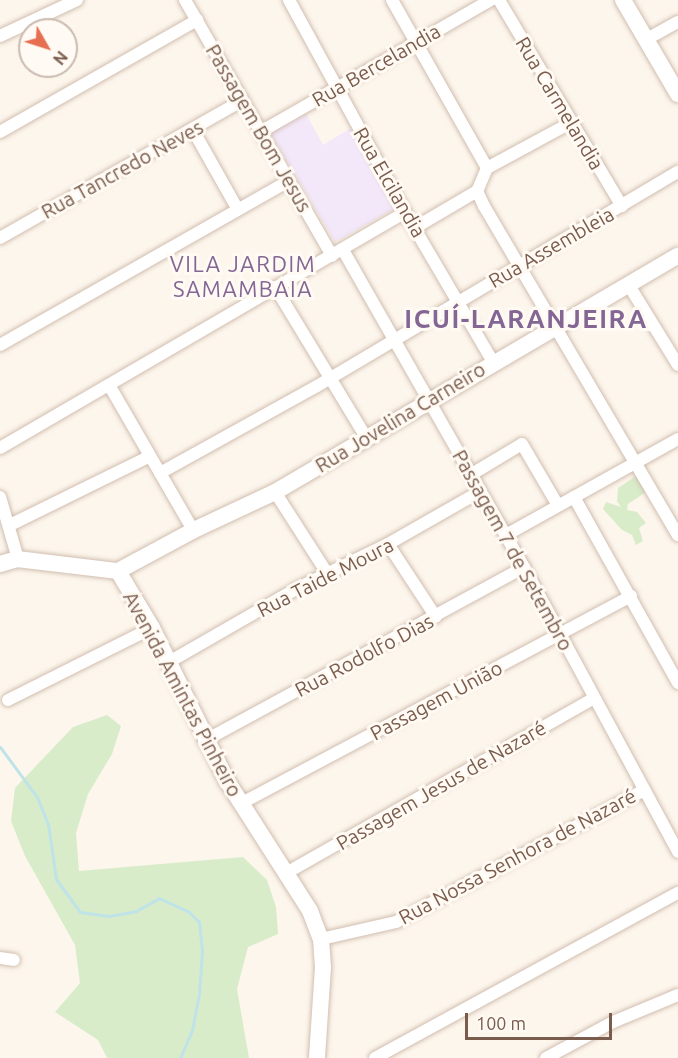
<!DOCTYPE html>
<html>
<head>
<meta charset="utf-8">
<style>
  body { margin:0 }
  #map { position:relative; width:678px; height:1058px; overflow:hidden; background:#fdf6ec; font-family:Ubuntu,sans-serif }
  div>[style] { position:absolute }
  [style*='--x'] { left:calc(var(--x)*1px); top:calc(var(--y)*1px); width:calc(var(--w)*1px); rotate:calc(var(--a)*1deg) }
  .education>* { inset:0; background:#f3e8fa }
  .green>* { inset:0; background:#d8ecc9 }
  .stream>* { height:3px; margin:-1.5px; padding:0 1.5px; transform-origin:1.5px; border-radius:1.5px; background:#bfe3e8 }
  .roads { filter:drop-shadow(0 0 2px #d1beb0) drop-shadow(0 0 2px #d1beb0) }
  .street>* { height:12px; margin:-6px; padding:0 6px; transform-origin:6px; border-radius:6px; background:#fff }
  .secondary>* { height:16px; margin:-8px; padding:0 8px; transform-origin:8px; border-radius:8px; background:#fff }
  span { translate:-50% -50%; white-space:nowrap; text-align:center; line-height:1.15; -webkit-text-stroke:6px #fffaf3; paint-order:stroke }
  .street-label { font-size:20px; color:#7a5c4d }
  .quarter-label { font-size:22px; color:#846695; letter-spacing:1.5px }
  .district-label { font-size:26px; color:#846695; font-weight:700; letter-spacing:1.5px }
  .north { position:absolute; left:18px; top:18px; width:60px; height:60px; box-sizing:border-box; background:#fffaf3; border:2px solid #cabbb1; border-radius:50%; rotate:129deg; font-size:16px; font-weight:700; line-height:24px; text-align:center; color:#7a5c4d }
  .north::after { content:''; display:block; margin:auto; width:21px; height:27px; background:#e76f51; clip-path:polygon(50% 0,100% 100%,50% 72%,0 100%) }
  .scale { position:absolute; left:465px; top:1013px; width:147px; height:27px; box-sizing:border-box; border:3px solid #7a5c4d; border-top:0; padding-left:8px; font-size:18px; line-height:21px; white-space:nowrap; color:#7a5c4d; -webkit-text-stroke:4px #fffaf3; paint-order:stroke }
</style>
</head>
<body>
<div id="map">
  <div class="education">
    <i style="clip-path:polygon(305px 112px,323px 145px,351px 128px,398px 207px,335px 242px,270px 132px)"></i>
  </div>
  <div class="green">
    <i style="clip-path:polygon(636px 476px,646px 492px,628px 504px,627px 510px,637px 512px,646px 523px,639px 528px,643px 541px,636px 545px,632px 535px,622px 530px,603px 509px,606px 502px,621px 507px,617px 501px,618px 488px)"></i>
    <i style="clip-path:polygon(107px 715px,121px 726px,112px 754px,88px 794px,76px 833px,79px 871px,243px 857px,267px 880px,276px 907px,278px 934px,248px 947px,237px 989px,249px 1058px,107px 1058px,98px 1040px,55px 1012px,80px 983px,75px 945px,25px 856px,11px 821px,15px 788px,73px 727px)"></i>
  </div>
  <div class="stream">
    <i style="--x:0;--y:747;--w:62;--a:53.5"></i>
    <i style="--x:37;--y:797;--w:29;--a:68"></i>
    <i style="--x:48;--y:824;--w:56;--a:81.7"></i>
    <i style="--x:56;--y:879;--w:41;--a:54"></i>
    <i style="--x:80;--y:912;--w:29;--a:8"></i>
    <i style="--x:109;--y:916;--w:27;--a:-10"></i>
    <i style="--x:136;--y:911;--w:26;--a:-29"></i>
    <i style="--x:159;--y:898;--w:33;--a:25"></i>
    <i style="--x:189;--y:912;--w:14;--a:45"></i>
    <i style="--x:199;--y:922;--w:30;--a:84"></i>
    <i style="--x:202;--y:952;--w:42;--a:94.1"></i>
    <i style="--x:199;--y:994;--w:37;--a:101"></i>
    <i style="--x:192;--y:1030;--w:30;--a:113"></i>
  </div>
  <div class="roads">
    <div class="street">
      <i style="--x:185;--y:0;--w:295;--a:60.1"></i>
      <i style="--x:289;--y:0;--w:242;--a:61.3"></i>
      <i style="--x:405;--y:212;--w:174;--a:59.6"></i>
      <i style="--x:392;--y:0;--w:193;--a:60.5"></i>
      <i style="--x:499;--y:0;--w:240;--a:59.2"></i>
      <i style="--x:0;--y:36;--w:85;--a:-25.1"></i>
      <i style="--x:647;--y:39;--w:35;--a:-29"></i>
      <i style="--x:193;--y:130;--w:90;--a:60.6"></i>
      <i style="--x:262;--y:131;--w:264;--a:-29.8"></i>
      <i style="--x:0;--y:132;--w:227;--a:-29.6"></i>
      <i style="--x:487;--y:168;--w:25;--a:113"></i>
      <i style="--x:477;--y:191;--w:17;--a:65"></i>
      <i style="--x:484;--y:206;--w:382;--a:59.5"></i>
      <i style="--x:487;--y:168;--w:97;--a:-28.4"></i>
      <i style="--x:416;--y:227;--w:71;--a:-30.5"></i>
      <i style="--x:0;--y:238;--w:279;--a:-29.6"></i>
      <i style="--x:343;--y:250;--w:365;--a:60.3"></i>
      <i style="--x:524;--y:567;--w:324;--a:61.6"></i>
      <i style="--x:628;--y:284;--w:95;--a:58.3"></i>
      <i style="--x:275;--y:287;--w:175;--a:58.8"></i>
      <i style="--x:0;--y:345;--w:332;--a:-29.6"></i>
      <i style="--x:109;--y:385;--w:168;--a:59.9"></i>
      <i style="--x:0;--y:448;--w:469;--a:-30.2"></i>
      <i style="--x:160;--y:473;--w:179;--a:-29"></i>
      <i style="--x:317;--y:386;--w:420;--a:-30.7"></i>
      <i style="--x:472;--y:474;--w:58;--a:-31"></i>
      <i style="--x:522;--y:444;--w:69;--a:59.7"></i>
      <i style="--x:275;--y:492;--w:96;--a:57.3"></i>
      <i style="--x:0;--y:497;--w:65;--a:73.8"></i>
      <i style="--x:574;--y:497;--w:213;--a:60.8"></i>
      <i style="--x:10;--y:525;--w:156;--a:-26.2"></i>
      <i style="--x:506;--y:535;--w:197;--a:-29.2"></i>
      <i style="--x:388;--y:544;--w:87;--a:56.7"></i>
      <i style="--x:169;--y:662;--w:146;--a:-29.9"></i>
      <i style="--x:296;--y:589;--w:102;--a:-26.1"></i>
      <i style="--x:388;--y:544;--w:107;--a:-29.7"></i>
      <i style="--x:8;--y:700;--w:161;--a:-26.6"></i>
      <i style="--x:204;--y:741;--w:364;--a:-28.5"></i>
      <i style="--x:240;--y:804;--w:443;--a:-28"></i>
      <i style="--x:288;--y:872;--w:351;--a:-29.6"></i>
      <i style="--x:321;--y:939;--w:77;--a:-12.8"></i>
      <i style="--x:396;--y:922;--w:281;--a:-28"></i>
      <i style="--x:0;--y:958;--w:14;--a:8"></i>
      <i style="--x:375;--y:1058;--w:345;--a:-28.6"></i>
      <i style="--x:546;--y:1058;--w:76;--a:-28.2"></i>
      <i style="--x:613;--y:1022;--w:70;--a:-22.6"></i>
    </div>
    <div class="secondary">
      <i style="--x:623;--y:0;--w:109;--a:59.7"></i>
      <i style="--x:0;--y:564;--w:18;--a:-16"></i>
      <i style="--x:17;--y:559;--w:102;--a:6.8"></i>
      <i style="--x:118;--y:571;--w:86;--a:-28.3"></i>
      <i style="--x:194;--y:530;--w:89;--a:-25.1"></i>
      <i style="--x:275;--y:492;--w:467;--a:-30.4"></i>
      <i style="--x:118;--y:571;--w:66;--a:59.2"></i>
      <i style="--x:152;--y:628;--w:170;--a:63.9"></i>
      <i style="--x:227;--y:781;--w:154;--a:57.4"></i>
      <i style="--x:310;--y:911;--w:30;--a:69"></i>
      <i style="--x:321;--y:939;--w:28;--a:86"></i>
      <i style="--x:323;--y:967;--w:91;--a:93.8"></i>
    </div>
  </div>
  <div class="street-label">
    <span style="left:376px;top:65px;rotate:-30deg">Rua Bercelandia</span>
    <span style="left:560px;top:103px;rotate:59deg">Rua Carmelandia</span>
    <span style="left:259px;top:128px;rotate:60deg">Passagem Bom Jesus</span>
    <span style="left:122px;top:169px;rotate:-29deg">Rua Tancredo Neves</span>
    <span style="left:390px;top:182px;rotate:60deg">Rua Elcilandia</span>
    <span style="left:551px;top:247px;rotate:-30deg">Rua Assembleia</span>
    <span style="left:400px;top:417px;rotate:-31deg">Rua Jovelina Carneiro</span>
    <span style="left:513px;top:550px;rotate:61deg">Passagem 7 de Setembro</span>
    <span style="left:325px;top:577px;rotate:-27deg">Rua Taide Moura</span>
    <span style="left:364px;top:655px;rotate:-28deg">Rua Rodolfo Dias</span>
    <span style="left:183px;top:694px;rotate:62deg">Avenida Amintas Pinheiro</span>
    <span style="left:436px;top:700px;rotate:-28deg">Passagem União</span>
    <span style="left:441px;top:785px;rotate:-30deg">Passagem Jesus de Nazaré</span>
    <span style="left:517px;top:856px;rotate:-28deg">Rua Nossa Senhora de Nazaré</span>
  </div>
  <div class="quarter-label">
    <span style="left:243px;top:276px">VILA JARDIM<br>SAMAMBAIA</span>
  </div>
  <div class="district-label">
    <span style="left:526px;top:319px">ICUÍ-LARANJEIRA</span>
  </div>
  <div class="north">N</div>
  <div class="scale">100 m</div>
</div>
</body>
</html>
